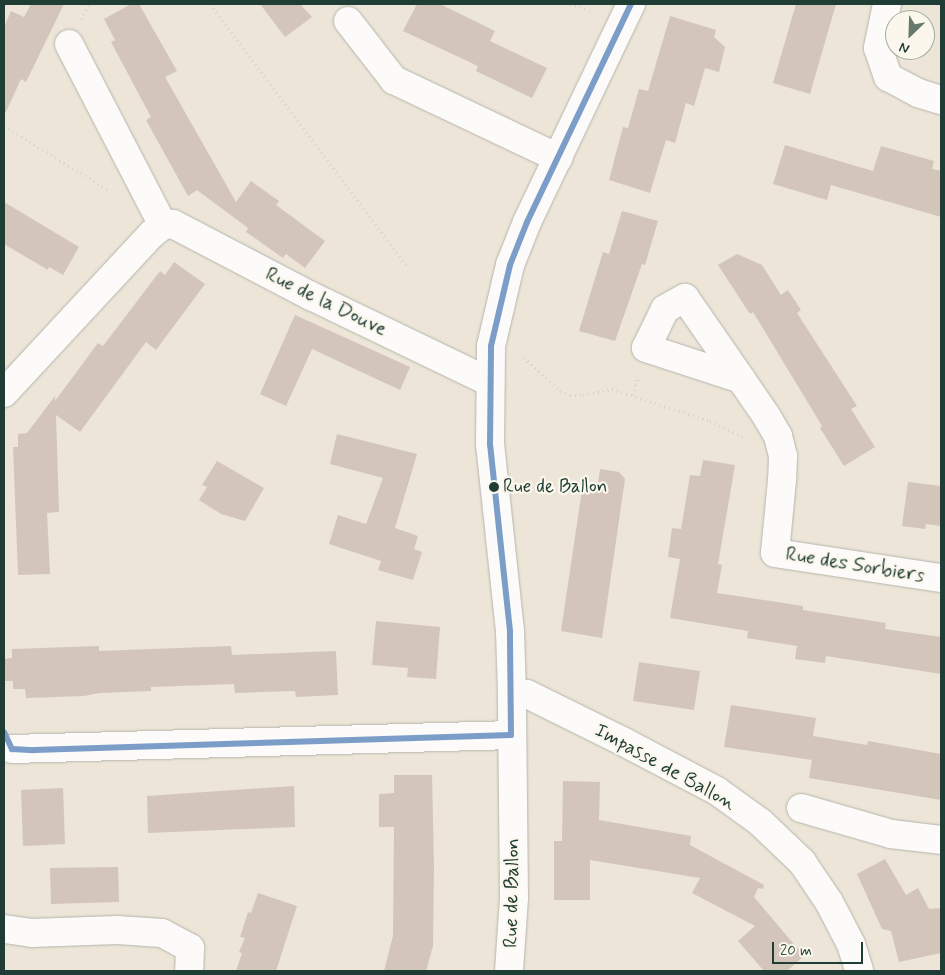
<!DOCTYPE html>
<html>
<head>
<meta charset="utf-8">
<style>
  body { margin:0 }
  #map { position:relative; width:945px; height:975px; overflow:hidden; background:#ece5d8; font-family:Mynerve,sans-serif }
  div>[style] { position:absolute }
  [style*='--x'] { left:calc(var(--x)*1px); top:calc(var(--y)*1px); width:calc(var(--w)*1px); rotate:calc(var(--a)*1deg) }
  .building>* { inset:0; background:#d4c5bb }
  .path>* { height:3px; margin-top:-1.5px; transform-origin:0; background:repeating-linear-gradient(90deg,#d4d4d0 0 1px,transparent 0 5px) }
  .roads { filter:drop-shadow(0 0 1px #b6b5ab) drop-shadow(0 0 1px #b6b5ab) }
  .minor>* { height:28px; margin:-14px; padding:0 14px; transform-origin:14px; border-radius:14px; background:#fcfbf9 }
  .tertiary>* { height:28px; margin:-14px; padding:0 14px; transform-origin:14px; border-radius:14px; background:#fcfbf9 }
  .bus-1>* { height:6px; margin:-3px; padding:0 3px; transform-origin:3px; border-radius:3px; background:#7c9dc8 }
  .dots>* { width:14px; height:14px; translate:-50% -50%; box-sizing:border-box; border:2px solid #fbf7ec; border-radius:50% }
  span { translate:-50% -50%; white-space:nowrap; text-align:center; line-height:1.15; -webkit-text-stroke:4.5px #fbf7ec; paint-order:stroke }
  .bus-label { font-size:19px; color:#1f3d34 }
  .left { translate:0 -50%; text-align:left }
  .street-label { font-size:20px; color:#1f3d34 }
  .frame { position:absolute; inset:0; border:5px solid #1f3d34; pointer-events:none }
  .north { position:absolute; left:885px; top:10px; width:50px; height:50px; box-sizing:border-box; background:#fbf7ec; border:1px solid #a3ada2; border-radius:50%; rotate:204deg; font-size:14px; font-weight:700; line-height:20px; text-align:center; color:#1f3d34 }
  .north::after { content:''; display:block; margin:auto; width:18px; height:22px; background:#67786d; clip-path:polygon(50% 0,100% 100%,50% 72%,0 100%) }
  .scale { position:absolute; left:772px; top:942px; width:91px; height:22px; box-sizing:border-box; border:2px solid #1f3d34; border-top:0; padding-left:6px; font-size:15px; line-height:18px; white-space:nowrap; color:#1f3d34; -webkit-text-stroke:4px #fbf7ec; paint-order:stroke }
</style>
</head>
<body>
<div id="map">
  <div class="building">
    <i style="clip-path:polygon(31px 4px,64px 4px,26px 82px,21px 79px,4px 116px,4px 27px,11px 11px,24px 17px)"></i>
    <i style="clip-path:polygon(131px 4px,139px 4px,177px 71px,165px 77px,236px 202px,251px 181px,279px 201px,276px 205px,325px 241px,305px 268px,286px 254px,283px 258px,246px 232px,248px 228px,197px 190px,188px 196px,146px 120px,151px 117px,111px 42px,115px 40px,104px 19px)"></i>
    <i style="clip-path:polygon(260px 4px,300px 4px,312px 17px,285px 37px)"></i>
    <i style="clip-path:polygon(417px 4px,440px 4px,495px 31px,490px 41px,547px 68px,532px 98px,476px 71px,478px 66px,403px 31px)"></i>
    <i style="clip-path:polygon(796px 4px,836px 4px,810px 94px,773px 83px)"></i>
    <i style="clip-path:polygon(670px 16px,716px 30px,714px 37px,725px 47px,719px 72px,705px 68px,694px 106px,686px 103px,675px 143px,666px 140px,650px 193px,609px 180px,623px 127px,628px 128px,639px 89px,648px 91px)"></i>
    <i style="clip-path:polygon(785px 145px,873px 171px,881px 146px,934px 161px,932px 169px,941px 171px,941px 217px,831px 185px,827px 200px,773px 184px)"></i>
    <i style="clip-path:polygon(4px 202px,79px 247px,63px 275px,49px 267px,48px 270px,4px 244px)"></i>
    <i style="clip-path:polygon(622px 211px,658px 221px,645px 265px,642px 264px,615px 341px,579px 331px,603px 252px,609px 254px)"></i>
    <i style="clip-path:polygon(737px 254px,762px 265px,781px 295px,788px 290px,801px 310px,797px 313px,857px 406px,851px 409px,875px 447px,844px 466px,820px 428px,822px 426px,753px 312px,750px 314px,718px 265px)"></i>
    <i style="clip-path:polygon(174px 262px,205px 284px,156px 350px,146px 342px,80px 432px,56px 415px,59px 512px,47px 513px,50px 574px,18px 575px,13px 447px,18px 447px,18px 434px,27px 433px,55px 396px,55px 401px,98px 343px,103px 346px,160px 271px,165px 275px)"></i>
    <i style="clip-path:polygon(295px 315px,410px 367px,400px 390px,312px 349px,286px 406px,260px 394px)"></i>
    <i style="clip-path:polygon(337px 434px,417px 454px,395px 528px,418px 536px,414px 549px,422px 552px,413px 580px,378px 570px,381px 561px,329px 544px,338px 515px,366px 524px,383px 478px,330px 464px)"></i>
    <i style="clip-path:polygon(703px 460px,735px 465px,718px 564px,722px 565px,717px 593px,803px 606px,803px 610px,886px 623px,885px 629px,941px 637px,941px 674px,826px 656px,825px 663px,795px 659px,797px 646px,747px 638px,748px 631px,670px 618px,680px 559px,668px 557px,672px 528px,681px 529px,690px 475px,700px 476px)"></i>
    <i style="clip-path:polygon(217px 461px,264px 488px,245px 521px,221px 514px,199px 500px,207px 487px,202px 485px)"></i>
    <i style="clip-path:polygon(600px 469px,619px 472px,625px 479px,602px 638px,561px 631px,582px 490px,597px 492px)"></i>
    <i style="clip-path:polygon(908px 482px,941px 486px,941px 526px,926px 524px,925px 529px,902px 526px)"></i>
    <i style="clip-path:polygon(376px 621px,440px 627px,436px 679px,407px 677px,408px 668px,372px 665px)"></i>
    <i style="clip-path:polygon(99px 646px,99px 651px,231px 646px,232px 655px,336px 651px,338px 695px,296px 697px,295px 691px,235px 693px,234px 684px,151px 687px,151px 691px,99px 693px,84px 696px,26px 698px,25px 689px,13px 689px,13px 681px,4px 681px,4px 659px,12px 658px,12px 649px)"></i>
    <i style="clip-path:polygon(639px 662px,700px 671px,694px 710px,633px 701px)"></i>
    <i style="clip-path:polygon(731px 705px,816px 718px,813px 736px,867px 745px,868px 741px,941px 754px,941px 800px,809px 778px,812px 760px,724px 747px)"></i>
    <i style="clip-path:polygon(394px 775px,432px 775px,434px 866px,433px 946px,426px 971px,384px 971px,393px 936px,394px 827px,379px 827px,379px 794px,394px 793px)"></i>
    <i style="clip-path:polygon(563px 781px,600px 782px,599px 820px,691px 836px,690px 845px,764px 885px,763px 889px,758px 888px,754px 897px,804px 956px,787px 971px,764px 971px,738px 941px,755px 926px,692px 893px,700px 878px,590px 860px,590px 900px,554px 900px,554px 841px,562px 841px)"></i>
    <i style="clip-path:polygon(294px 786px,295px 827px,148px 833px,147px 796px)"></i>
    <i style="clip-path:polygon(63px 788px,65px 844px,23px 846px,21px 790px)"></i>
    <i style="clip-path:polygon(885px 859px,906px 895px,918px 888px,929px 909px,941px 908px,941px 953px,899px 962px,891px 931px,882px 929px,857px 874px)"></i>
    <i style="clip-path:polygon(118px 867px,119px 902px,51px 904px,50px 868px)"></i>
    <i style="clip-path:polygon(258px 893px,297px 906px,276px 971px,236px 971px,242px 953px,239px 952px,245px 938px,240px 937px,248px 912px,251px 913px)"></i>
  </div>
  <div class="path">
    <i style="--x:210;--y:4;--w:328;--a:53.1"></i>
    <i style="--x:570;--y:4;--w:25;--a:16"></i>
    <i style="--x:81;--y:19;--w:17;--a:-62"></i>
    <i style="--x:4;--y:126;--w:124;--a:31.5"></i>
    <i style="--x:520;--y:354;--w:54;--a:42.8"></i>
    <i style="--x:560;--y:391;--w:11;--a:22"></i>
    <i style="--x:570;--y:395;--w:13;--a:0"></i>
    <i style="--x:583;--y:395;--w:30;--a:-12"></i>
    <i style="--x:612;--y:389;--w:103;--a:18.1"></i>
    <i style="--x:710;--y:421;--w:38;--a:25"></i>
    <i style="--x:633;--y:395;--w:19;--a:-74"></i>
  </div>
  <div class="roads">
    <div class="minor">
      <i style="--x:887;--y:4;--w:45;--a:101.6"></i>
      <i style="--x:878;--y:48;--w:31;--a:71"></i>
      <i style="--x:888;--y:77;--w:34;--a:28"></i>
      <i style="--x:918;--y:93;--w:24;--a:17"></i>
      <i style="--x:348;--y:21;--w:75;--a:52.1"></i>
      <i style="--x:394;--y:80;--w:182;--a:25.4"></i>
      <i style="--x:69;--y:44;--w:204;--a:62.6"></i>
      <i style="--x:741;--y:379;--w:100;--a:-161.9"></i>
      <i style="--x:646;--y:348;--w:43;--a:-64"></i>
      <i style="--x:665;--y:309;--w:23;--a:-29"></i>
      <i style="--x:685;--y:298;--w:98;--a:55.3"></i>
      <i style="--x:741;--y:379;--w:46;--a:55.6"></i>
      <i style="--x:767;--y:417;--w:22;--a:60"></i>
      <i style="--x:778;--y:436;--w:21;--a:76"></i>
      <i style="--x:783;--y:456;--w:24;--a:92"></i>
      <i style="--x:782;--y:480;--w:73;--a:95.5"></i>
      <i style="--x:775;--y:553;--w:168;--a:8.6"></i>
      <i style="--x:4;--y:393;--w:217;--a:-47.1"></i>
      <i style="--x:152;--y:234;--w:14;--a:-39"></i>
      <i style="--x:163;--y:225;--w:10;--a:-6"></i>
      <i style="--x:173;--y:224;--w:156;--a:27.6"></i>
      <i style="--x:311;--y:296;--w:199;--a:25.7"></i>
      <i style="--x:512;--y:692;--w:15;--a:8"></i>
      <i style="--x:527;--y:694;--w:108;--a:26.3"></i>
      <i style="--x:624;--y:742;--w:105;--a:27.8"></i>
      <i style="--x:717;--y:791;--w:53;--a:35.8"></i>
      <i style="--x:760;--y:822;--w:58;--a:43.6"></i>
      <i style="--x:802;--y:862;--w:48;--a:56"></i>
      <i style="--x:829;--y:902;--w:47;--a:62.4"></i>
      <i style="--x:851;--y:944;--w:28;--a:73"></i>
      <i style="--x:12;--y:749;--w:499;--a:-1.6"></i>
      <i style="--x:801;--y:808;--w:94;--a:16.1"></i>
      <i style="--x:891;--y:834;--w:50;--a:6.8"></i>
      <i style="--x:4;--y:929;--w:27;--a:8"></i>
      <i style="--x:31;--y:933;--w:86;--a:-2"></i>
      <i style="--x:117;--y:930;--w:45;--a:3.8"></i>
      <i style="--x:162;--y:933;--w:32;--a:28"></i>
      <i style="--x:190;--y:948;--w:23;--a:92"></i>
    </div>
    <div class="tertiary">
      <i style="--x:509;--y:971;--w:74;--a:-86.1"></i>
      <i style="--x:514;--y:897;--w:205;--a:-90.6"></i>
      <i style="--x:512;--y:692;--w:61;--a:-91.9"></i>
      <i style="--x:510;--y:631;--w:187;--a:-96.1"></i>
      <i style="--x:490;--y:445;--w:99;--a:-89.4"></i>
      <i style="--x:491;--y:346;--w:83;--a:-76.8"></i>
      <i style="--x:510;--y:265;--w:46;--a:-68.4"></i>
      <i style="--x:527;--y:222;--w:242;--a:-64.5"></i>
    </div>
  </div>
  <div class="bus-1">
    <i style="--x:4;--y:732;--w:19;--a:65"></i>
    <i style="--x:12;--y:749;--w:22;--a:3"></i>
    <i style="--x:34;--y:750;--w:477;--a:-1.8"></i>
    <i style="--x:511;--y:735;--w:104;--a:-90.6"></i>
    <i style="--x:510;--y:631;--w:187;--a:-96.1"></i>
    <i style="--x:490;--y:445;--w:99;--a:-89.4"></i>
    <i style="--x:491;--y:346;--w:83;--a:-76.8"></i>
    <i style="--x:510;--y:265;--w:46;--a:-68.4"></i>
    <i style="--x:527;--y:222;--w:242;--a:-64.5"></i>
  </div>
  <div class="dots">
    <i style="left:494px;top:487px;background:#1f3d34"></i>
  </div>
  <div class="bus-label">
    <span class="left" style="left:503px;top:487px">Rue de Ballon</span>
  </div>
  <div class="street-label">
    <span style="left:326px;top:302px;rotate:26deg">Rue de la Douve</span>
    <span style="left:855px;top:565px;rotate:9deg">Rue des Sorbiers</span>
    <span style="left:665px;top:767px;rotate:29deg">Impasse de Ballon</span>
    <span style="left:512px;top:893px;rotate:-89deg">Rue de Ballon</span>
  </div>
  <div class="frame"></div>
  <div class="north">N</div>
  <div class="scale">20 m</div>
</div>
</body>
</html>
